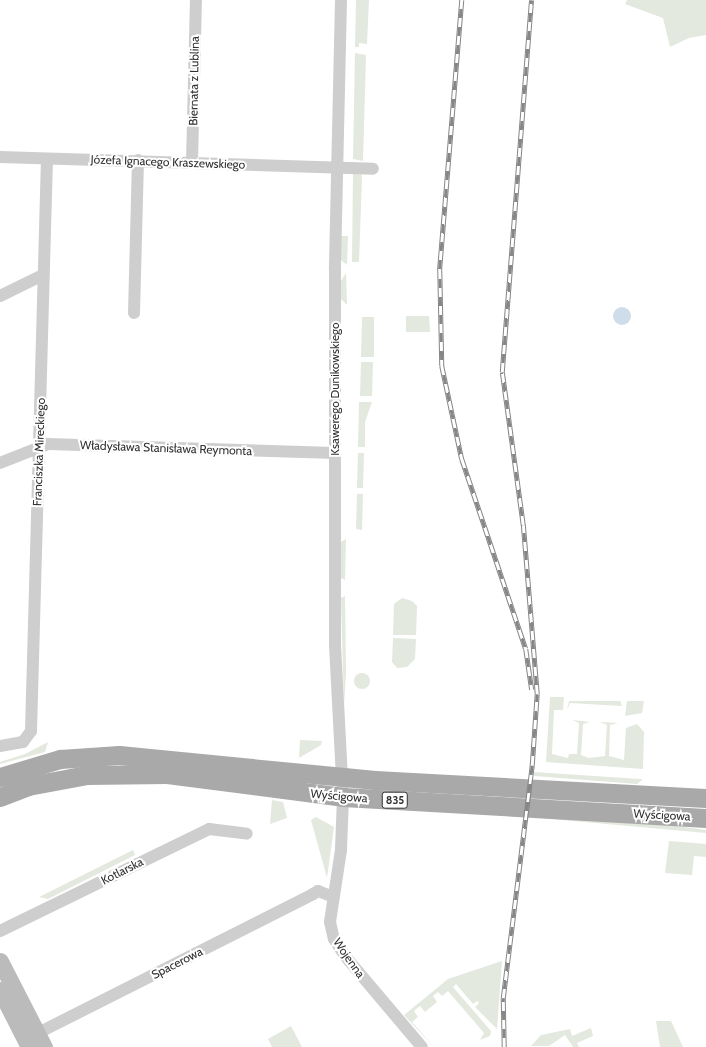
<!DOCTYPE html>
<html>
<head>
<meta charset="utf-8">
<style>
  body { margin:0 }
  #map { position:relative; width:706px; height:1047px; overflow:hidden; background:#fff; font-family:Cabin,sans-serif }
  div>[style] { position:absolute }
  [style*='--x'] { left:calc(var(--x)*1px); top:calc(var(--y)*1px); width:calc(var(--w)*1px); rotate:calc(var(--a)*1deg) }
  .green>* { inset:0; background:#e3e9de }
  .round { border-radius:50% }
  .water>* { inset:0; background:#cfddea }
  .minor>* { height:12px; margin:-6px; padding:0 6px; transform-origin:6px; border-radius:6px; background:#cecece }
  .secondary>* { height:17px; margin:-8.5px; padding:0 8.5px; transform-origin:8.5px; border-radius:8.5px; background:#bbb }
  .primary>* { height:19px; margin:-9.5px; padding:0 9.5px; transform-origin:9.5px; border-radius:9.5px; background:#a9a9a9 }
  .rail>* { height:4.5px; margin-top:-2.25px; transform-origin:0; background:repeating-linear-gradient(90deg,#fff 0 9px,#868686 0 18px); box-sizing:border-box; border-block:1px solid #868686 }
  span { translate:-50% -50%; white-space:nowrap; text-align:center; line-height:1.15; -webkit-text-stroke:4px #fff; paint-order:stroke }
  .shield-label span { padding:1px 3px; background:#fff; border:1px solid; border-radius:3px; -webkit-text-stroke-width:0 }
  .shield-label { font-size:11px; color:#313131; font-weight:700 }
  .street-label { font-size:12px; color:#313131 }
</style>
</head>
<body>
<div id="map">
  <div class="green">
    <i style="clip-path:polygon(356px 0,369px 0,367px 44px,359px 43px,359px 47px,355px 47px)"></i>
    <i style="clip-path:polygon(627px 0,706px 0,706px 35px,689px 38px,670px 47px,663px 18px,625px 4px)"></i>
    <i style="clip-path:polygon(355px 53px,366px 55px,363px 161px,353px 159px)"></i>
    <i style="clip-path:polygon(353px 172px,361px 173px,362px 178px,359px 262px,352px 262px)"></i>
    <i style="clip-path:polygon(341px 236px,348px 236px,347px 265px,341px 260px)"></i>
    <i style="clip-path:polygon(346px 273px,347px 305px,341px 299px,341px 281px)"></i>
    <i style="clip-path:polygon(406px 316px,429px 316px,430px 332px,406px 332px)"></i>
    <i style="clip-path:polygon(362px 317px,374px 317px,374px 357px,361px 357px)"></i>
    <i style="clip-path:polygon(361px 362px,373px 362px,372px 396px,360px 396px)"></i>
    <i style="clip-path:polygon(359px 402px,372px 402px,365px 422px,365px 447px,358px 447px)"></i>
    <i style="clip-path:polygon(358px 453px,364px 453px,363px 488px,357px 488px)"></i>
    <i style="clip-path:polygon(357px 494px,363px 494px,362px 530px,356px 529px)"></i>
    <i style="clip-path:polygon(346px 539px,345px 580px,341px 578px,341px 542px)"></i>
    <i style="clip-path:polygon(345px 596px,346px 673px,344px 706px,341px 598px)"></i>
    <i style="clip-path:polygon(402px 598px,412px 601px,417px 606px,416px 635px,393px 635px,394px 604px)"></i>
    <i style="clip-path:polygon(393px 638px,416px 639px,415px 659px,407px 667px,397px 668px,392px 662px)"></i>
    <i class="round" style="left:354px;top:673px;width:16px;height:16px"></i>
    <i style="clip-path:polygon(550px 697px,564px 697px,563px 710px,554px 710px,552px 754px,568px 758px,569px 754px,577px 754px,579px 723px,573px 720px,590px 722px,583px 724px,581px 755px,589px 758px,605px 756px,607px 725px,600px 722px,618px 723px,610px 725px,609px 756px,624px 760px,626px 728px,637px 724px,644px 732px,643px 769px,546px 762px)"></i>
    <i style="clip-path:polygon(569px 701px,620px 701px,622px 706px,570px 703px,567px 710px)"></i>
    <i style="clip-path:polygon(627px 701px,644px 701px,642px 713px,625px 716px)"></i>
    <i style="clip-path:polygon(300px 740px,322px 741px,321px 745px,299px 758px)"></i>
    <i style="clip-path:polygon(48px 742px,45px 752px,0 764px,0 762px,25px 754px)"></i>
    <i style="clip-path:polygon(534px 772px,640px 779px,643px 779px,637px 784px,534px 776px)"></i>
    <i style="clip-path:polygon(272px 800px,283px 802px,287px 818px,270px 824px)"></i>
    <i style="clip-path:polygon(529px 813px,639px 821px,706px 830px,706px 833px,529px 817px)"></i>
    <i style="clip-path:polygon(316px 817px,334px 827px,327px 878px,311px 820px)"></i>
    <i style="clip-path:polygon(669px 841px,706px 844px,706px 857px,694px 856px,692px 875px,665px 873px)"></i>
    <i style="clip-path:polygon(133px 850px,135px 855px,48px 899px,39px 897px)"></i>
    <i style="clip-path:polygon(502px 961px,497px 1029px,475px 1007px,479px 1003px,477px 1001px,473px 1004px,456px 984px,453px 987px,491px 1031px,490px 1036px,480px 1040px,484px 1033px,448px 991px,442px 996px,438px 992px,433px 996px,437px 1002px,425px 1012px,420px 1006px,414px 1011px,418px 1017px,412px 1022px,434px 1047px,404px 1015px,448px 979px)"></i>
    <i style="clip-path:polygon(656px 1021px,671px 1021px,683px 1047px,660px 1047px)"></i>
    <i style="clip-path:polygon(291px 1026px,302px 1047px,272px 1047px,268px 1039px)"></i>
    <i style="clip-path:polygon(591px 1028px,593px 1036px,577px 1043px,579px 1047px,573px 1047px,565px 1035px,549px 1046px,531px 1046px,541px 1035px,570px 1029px,572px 1036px)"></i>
  </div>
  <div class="water">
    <i class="round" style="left:613px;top:307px;width:18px;height:18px"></i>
  </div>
  <div class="minor">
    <i style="--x:341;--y:0;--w:269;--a:91.3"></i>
    <i style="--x:335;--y:269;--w:376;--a:90"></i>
    <i style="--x:335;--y:645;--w:152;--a:87"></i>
    <i style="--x:343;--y:797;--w:53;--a:92.2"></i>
    <i style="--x:341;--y:850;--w:73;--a:98.7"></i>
    <i style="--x:330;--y:922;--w:17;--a:77"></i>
    <i style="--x:334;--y:939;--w:20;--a:57"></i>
    <i style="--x:345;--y:956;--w:119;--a:49.8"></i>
    <i style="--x:0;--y:157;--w:373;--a:1.8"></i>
    <i style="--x:192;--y:162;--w:162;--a:-88.6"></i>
    <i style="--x:0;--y:296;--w:48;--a:-26"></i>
    <i style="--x:134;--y:313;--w:153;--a:-88.5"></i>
    <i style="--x:0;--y:463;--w:52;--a:-21.6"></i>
    <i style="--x:48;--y:444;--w:287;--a:1.8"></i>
    <i style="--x:0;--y:746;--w:23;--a:-10"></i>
    <i style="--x:23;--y:742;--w:14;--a:-54"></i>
    <i style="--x:31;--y:731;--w:572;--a:-88.4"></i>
    <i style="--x:0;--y:931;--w:233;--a:-26"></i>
    <i style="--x:209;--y:829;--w:38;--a:7"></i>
    <i style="--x:32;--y:1040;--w:16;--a:-40"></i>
    <i style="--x:44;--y:1030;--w:301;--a:-26.8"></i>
    <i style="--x:313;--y:894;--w:6;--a:-31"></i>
    <i style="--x:318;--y:891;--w:14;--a:21"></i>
  </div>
  <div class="secondary">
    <i style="--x:0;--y:961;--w:97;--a:62.9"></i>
    <i style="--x:0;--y:990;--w:64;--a:63"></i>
  </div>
  <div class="primary">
    <i style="--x:0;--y:777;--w:63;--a:-16.7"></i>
    <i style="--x:60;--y:759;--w:59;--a:-3.9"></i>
    <i style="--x:119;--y:755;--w:257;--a:5.6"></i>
    <i style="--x:375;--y:780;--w:331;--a:3.1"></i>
    <i style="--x:0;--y:797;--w:30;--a:-21"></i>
    <i style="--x:28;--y:786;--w:59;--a:-10.7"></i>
    <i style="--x:86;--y:775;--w:81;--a:-0.7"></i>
    <i style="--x:167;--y:774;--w:177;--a:7.4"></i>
    <i style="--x:343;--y:797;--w:364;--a:3.3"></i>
  </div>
  <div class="rail">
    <i style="--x:462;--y:0;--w:271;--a:94.7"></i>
    <i style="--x:440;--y:270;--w:96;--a:88.8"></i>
    <i style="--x:442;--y:366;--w:95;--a:77.9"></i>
    <i style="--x:462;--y:459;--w:200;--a:71.4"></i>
    <i style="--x:526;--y:649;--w:41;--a:81.7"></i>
    <i style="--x:504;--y:1047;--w:49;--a:-91.2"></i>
    <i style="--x:503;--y:998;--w:235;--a:-82.9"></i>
    <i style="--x:532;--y:765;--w:71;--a:-86"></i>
    <i style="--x:537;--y:694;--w:170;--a:-94.7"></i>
    <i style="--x:523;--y:525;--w:154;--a:-97.8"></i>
    <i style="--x:502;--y:372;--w:373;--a:-85.5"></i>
  </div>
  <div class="shield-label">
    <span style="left:395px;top:800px">835</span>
  </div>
  <div class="street-label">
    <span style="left:194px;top:81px;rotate:-89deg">Biernata z Lublina</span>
    <span style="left:168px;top:162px;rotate:2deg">Józefa Ignacego Kraszewskiego</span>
    <span style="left:335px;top:389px;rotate:-90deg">Ksawerego Dunikowskiego</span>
    <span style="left:166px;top:448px;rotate:2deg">Władysława Stanisława Reymonta</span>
    <span style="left:39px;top:452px;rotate:-88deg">Franciszka Mireckiego</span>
    <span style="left:339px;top:796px;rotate:5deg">Wyścigowa</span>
    <span style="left:662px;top:815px;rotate:3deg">Wyścigowa</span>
    <span style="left:122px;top:871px;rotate:-27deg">Kotlarska</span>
    <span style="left:349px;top:958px;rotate:55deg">Wojenna</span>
    <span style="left:177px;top:963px;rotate:-27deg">Spacerowa</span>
  </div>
</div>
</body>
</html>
